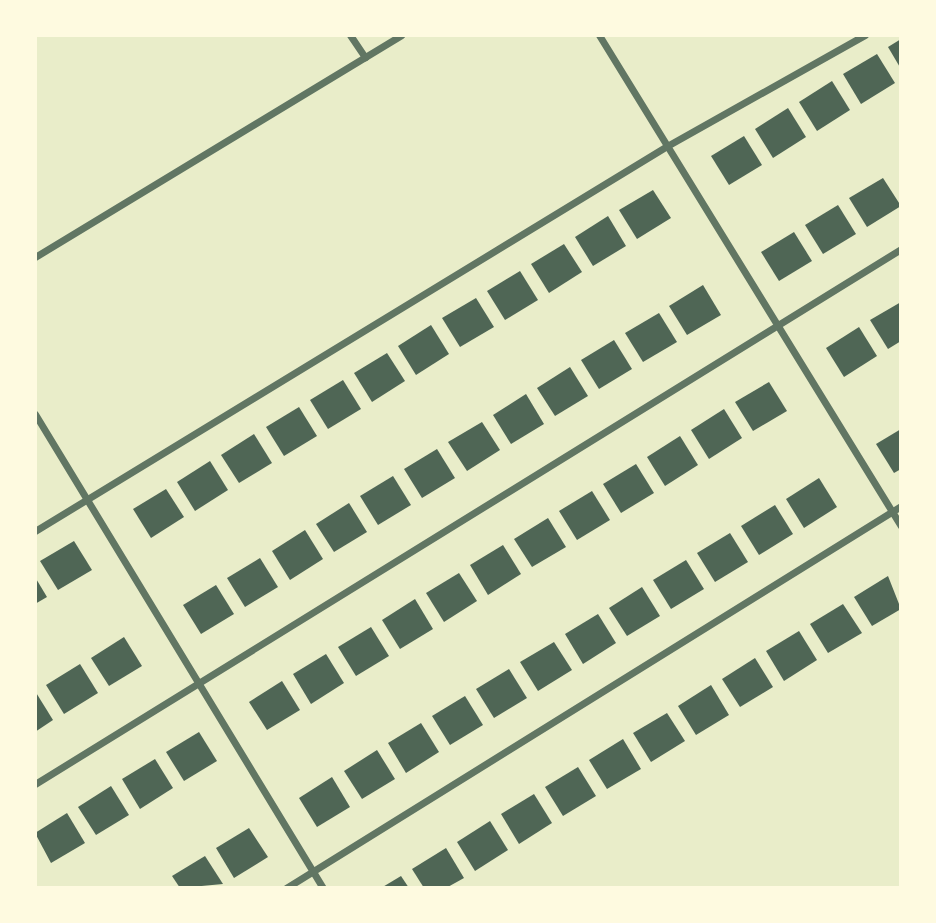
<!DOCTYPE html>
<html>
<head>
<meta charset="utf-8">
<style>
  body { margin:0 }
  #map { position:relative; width:936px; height:923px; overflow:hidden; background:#e9edc9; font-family:"Fira Sans",sans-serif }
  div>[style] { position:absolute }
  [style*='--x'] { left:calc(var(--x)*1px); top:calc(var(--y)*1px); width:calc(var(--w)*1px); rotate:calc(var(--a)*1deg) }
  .building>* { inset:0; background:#4f6655 }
  .minor>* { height:7px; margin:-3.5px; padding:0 3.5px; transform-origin:3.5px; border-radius:3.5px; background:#617663 }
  span { translate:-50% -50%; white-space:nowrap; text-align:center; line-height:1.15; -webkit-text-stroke:7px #fefae0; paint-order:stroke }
  .frame { position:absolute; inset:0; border:37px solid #fefae0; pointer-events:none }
</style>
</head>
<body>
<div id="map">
  <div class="building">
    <i style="clip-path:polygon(901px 39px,901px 69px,888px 47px)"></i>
    <i style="clip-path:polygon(877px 54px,895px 83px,861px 104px,843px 74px)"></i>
    <i style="clip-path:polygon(832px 81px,850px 110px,817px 131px,799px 102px)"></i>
    <i style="clip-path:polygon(788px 108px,806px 137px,773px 158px,755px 129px)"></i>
    <i style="clip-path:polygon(744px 136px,762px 165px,729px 185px,711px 156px)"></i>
    <i style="clip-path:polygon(883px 178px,901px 206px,867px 227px,849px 198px)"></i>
    <i style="clip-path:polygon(653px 190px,671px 218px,637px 239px,619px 210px)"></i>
    <i style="clip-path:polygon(838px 205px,856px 234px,823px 254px,805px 225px)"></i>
    <i style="clip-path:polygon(608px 216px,626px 246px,593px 266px,575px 237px)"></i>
    <i style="clip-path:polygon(794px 232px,812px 261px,779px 281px,761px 252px)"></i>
    <i style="clip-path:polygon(564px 244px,582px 272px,549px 293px,531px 264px)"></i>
    <i style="clip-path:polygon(520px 271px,538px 300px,505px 320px,487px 291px)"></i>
    <i style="clip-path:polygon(703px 285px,721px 315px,687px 335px,669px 306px)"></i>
    <i style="clip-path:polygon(476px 298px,494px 327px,460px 347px,442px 318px)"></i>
    <i style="clip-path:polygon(901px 302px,901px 341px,888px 349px,870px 320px)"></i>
    <i style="clip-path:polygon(659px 313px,677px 342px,643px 362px,625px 333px)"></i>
    <i style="clip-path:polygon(431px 325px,449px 354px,416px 375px,398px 346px)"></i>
    <i style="clip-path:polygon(859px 327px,877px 356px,844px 377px,826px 348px)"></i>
    <i style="clip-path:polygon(614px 340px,632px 369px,599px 389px,581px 360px)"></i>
    <i style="clip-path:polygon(387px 353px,405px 381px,372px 402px,354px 373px)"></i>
    <i style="clip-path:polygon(570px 367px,588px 396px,555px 416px,537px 388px)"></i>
    <i style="clip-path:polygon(343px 380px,361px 409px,328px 429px,310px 400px)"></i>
    <i style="clip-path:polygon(769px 382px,787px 411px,753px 431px,735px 402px)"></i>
    <i style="clip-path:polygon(526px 394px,544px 424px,511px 444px,493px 415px)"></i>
    <i style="clip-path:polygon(299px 407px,317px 436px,284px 456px,266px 427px)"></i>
    <i style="clip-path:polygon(724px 409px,742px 438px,709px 459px,691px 430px)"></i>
    <i style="clip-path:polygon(482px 422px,500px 450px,467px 471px,448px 442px)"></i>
    <i style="clip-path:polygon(901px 429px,901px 469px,894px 473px,876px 444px)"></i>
    <i style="clip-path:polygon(254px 434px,272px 463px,239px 483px,221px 455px)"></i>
    <i style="clip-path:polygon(680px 436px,698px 465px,665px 486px,647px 457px)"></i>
    <i style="clip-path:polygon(437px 449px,455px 478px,422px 498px,404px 469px)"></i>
    <i style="clip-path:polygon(210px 461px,228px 490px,195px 511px,177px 482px)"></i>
    <i style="clip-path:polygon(636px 464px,654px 493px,621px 513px,603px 484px)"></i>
    <i style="clip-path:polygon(393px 476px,411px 505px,378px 525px,360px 496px)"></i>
    <i style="clip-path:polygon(819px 478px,837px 507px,804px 528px,786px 499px)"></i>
    <i style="clip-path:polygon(166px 489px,184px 517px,151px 538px,133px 509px)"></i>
    <i style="clip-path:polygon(592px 491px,610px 520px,577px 540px,559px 511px)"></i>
    <i style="clip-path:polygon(349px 503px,367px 532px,334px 552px,316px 524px)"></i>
    <i style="clip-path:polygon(775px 505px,793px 534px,759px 555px,741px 526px)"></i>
    <i style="clip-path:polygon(548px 518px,566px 547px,532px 567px,514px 539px)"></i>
    <i style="clip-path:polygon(305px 530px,323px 559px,290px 580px,272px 551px)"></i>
    <i style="clip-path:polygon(730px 533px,748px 562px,715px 582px,697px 553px)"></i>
    <i style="clip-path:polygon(74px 541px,92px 570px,58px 590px,40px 561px)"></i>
    <i style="clip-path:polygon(503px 545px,521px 574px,488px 595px,470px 565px)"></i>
    <i style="clip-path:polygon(260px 558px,278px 587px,245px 607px,227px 578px)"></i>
    <i style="clip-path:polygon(686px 560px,704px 589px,671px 609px,653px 580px)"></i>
    <i style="clip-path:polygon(459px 573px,477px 601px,444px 622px,426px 593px)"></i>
    <i style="clip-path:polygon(888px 576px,901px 609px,872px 626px,854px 597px)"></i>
    <i style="clip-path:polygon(35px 577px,47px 597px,35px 604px)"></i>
    <i style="clip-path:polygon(216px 585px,234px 614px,201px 634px,183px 605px)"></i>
    <i style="clip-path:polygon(642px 587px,660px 616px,627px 636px,609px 608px)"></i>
    <i style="clip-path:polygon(415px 599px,433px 629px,400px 649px,382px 620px)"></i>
    <i style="clip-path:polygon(843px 604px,862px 633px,828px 653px,810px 624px)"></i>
    <i style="clip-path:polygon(598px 614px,616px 643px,583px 664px,565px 634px)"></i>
    <i style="clip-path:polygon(371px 627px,389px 656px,356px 676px,338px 647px)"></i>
    <i style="clip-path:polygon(799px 631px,817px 660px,784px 681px,766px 651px)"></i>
    <i style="clip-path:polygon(124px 637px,142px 666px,109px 686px,91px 658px)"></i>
    <i style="clip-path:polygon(554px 642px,572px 670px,538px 691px,520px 662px)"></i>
    <i style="clip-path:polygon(326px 654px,344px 683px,311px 704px,293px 674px)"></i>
    <i style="clip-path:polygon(755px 658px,773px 687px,740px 707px,722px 679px)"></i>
    <i style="clip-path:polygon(80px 664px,98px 693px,64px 714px,46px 685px)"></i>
    <i style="clip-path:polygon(509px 669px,527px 698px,494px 718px,476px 689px)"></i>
    <i style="clip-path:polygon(282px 681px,300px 710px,267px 730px,249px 702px)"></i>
    <i style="clip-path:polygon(711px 685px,729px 715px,696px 735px,678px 706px)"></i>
    <i style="clip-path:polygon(35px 691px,53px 720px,35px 732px)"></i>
    <i style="clip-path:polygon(465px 696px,483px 725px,450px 745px,432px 716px)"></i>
    <i style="clip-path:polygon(667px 713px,685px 741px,651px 762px,633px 733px)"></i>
    <i style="clip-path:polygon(421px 723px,439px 752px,406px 773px,388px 743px)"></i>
    <i style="clip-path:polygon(199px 732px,217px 761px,184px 781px,166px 752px)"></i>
    <i style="clip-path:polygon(623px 739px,641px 769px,607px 789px,589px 760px)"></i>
    <i style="clip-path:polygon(377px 750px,395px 779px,362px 799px,344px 771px)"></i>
    <i style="clip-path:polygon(155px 759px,173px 788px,140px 809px,122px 779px)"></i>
    <i style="clip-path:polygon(578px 767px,596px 796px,563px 816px,545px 787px)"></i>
    <i style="clip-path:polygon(332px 777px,350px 807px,317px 827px,299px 798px)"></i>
    <i style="clip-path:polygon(111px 786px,129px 815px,96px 835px,78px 807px)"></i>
    <i style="clip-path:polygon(534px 794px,552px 823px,519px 844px,501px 814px)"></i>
    <i style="clip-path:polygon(67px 813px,85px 843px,51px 863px,35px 833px)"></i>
    <i style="clip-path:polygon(490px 821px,508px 850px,475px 871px,457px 842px)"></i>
    <i style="clip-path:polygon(249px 828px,268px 857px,234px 878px,216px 848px)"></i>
    <i style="clip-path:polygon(446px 848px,464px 878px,446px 888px,424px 888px,412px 869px)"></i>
    <i style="clip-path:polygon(205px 856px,223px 884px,180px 888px,172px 876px)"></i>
    <i style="clip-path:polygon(401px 876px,409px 888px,381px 888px)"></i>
  </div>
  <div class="minor">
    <i style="--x:350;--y:35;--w:27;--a:56"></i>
    <i style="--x:599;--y:35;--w:576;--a:58.41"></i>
    <i style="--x:35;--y:257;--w:428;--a:-31.2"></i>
    <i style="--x:35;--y:414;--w:555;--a:58.72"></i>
    <i style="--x:35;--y:531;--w:740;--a:-31.35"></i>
    <i style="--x:667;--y:146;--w:227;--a:-29.3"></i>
    <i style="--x:35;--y:784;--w:1018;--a:-31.71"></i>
    <i style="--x:286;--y:888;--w:724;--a:-31.85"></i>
  </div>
  <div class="frame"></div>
</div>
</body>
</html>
